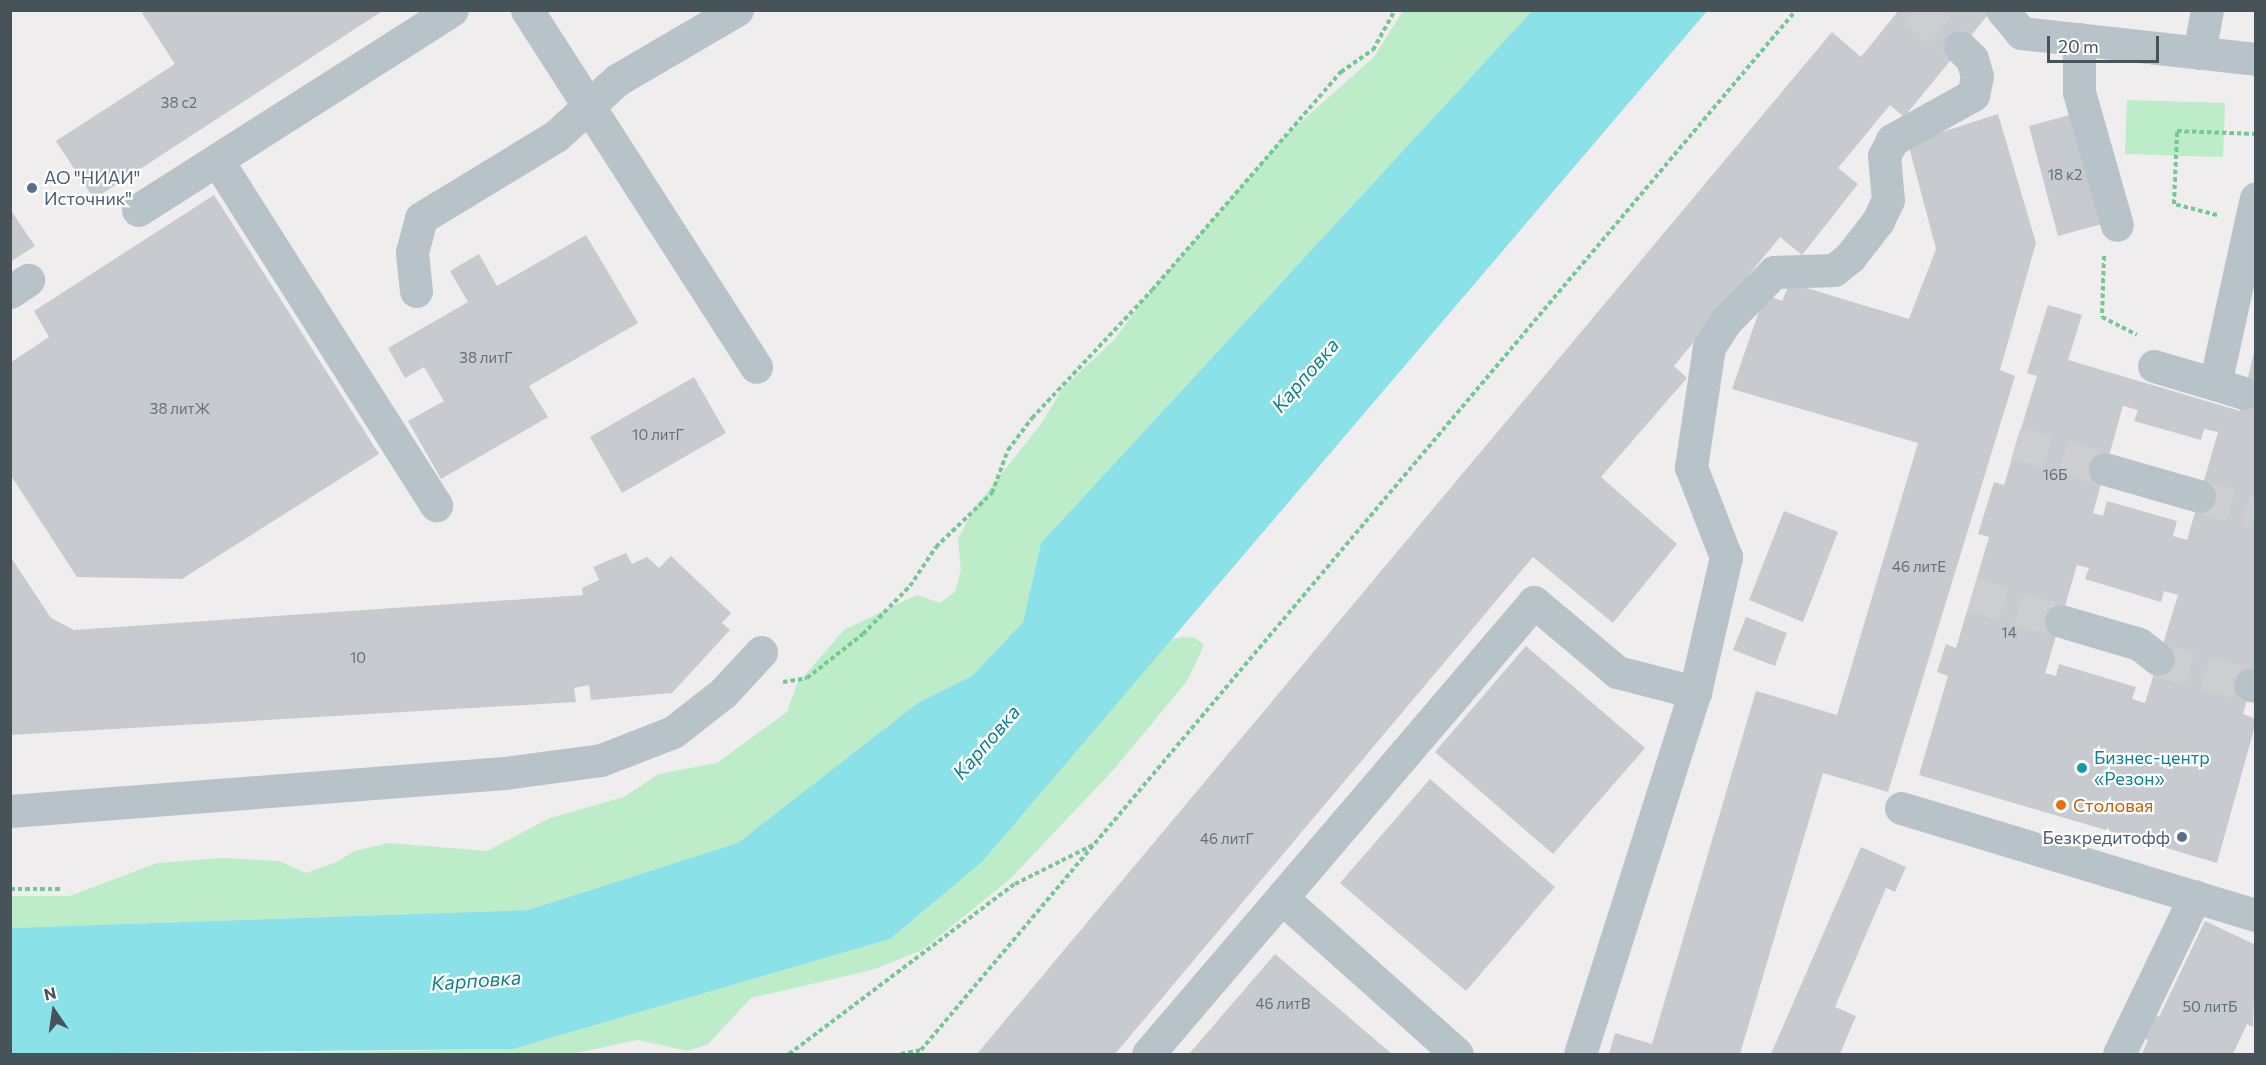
<!DOCTYPE html>
<html>
<head>
<meta charset="utf-8">
<style>
  body { margin:0 }
  #map { position:relative; width:2266px; height:1065px; overflow:hidden; background:#efeded; font-family:Commissioner,sans-serif }
  div>[style] { position:absolute }
  [style*='--x'] { left:calc(var(--x)*1px); top:calc(var(--y)*1px); width:calc(var(--w)*1px); rotate:calc(var(--a)*1deg) }
  .green>* { inset:0; background:#bcecc8 }
  .water>* { inset:0; background:#8ae1e7 }
  .building>* { inset:0; background:#c7cbcf }
  .minor-tunnel>* { height:33px; margin-top:-16.5px; transform-origin:0; background:repeating-linear-gradient(90deg,#cdcecf 0 33px,transparent 0 49px) }
  .path>* { height:4px; margin-top:-2px; transform-origin:0; background:repeating-linear-gradient(90deg,#75c894 0 4.5px,transparent 0 7.5px) }
  .minor>* { height:33px; margin:-16.5px; padding:0 16.5px; transform-origin:16.5px; border-radius:16.5px; background:#b8c3c9 }
  .dots>* { width:16px; height:16px; translate:-50% -50%; box-sizing:border-box; border:3px solid #fff; border-radius:50% }
  span { translate:-50% -50%; white-space:nowrap; text-align:center; line-height:1.15; -webkit-text-stroke:4.5px #fff; paint-order:stroke }
  .number-label { font-size:15px; color:#667176 }
  .number-label span { -webkit-text-stroke-width:0 }
  .service-label { font-size:18px; color:#4e5e75 }
  .left { translate:0 -50%; text-align:left }
  .right { translate:-100% -50%; text-align:right }
  .culture-label { font-size:18px; color:#0d838f }
  .food-label { font-size:18px; color:#c56008 }
  .water-label { font-size:20px; color:#12828b; font-style:italic }
  .frame { position:absolute; inset:0; border:12px solid #465359; pointer-events:none }
  .north { position:absolute; left:24px; top:981px; width:60px; height:60px; -webkit-text-stroke:4px #fff; paint-order:stroke; rotate:347deg; font-size:16px; font-weight:700; line-height:24px; text-align:center; color:#465359 }
  .north::after { content:''; display:block; margin:auto; width:21px; height:27px; background:#465359; clip-path:polygon(50% 0,100% 100%,50% 72%,0 100%) }
  .scale { position:absolute; left:2047px; top:36px; width:112px; height:27px; box-sizing:border-box; border:3px solid #465359; border-top:0; padding-left:8px; font-size:18px; line-height:21px; white-space:nowrap; color:#465359; -webkit-text-stroke:4px #fff; paint-order:stroke }
</style>
</head>
<body>
<div id="map">
  <div class="green">
    <i style="clip-path:polygon(1403px 11px,1532px 11px,1041px 543px,1023px 622px,972px 676px,919px 702px,737px 844px,528px 910px,11px 928px,11px 896px,70px 896px,157px 863px,221px 858px,279px 861px,306px 873px,334px 863px,355px 851px,388px 843px,487px 851px,550px 818px,624px 797px,659px 774px,717px 763px,787px 712px,797px 684px,844px 630px,917px 595px,940px 603px,955px 592px,961px 570px,958px 539px,973px 510px,1041px 424px,1063px 388px,1115px 339px,1140px 304px,1286px 135px,1374px 57px)"></i>
    <i style="clip-path:polygon(2127px 100px,2225px 103px,2223px 157px,2125px 154px)"></i>
    <i style="clip-path:polygon(1182px 637px,1195px 638px,1204px 645px,1187px 681px,1115px 768px,1010px 879px,922px 950px,872px 970px,751px 998px,708px 1044px,688px 1051px,638px 1040px,571px 1054px,223px 1054px,513px 1049px,890px 939px,982px 862px,1171px 639px)"></i>
  </div>
  <div class="water">
    <i style="clip-path:polygon(1532px 11px,1707px 11px,982px 862px,890px 939px,513px 1049px,11px 1054px,11px 928px,528px 910px,738px 843px,919px 702px,972px 676px,1023px 622px,1041px 543px)"></i>
  </div>
  <div class="building">
    <i style="clip-path:polygon(146px 10px,384px 10px,94px 199px,56px 141px,175px 64px,142px 13px)"></i>
    <i style="clip-path:polygon(1899px 10px,1992px 10px,1904px 117px,1890px 105px,1838px 168px,1858px 184px,1802px 255px,1780px 237px,1674px 366px,1687px 378px,1601px 477px,1677px 544px,1613px 623px,1533px 557px,1115px 1054px,977px 1054px,1832px 32px,1861px 57px)"></i>
    <i style="clip-path:polygon(1998px 114px,2036px 243px,2000px 370px,2015px 376px,1888px 792px,1823px 773px,1740px 1054px,1609px 1054px,1615px 1033px,1652px 1044px,1756px 691px,1837px 715px,1918px 443px,1732px 389px,1765px 294px,1782px 301px,1790px 283px,1909px 319px,1936px 249px,1908px 143px)"></i>
    <i style="clip-path:polygon(2073px 114px,2102px 224px,2058px 236px,2029px 126px)"></i>
    <i style="clip-path:polygon(214px 195px,379px 454px,182px 579px,77px 577px,10px 474px,10px 363px,49px 337px,34px 311px)"></i>
    <i style="clip-path:polygon(10px 209px,35px 246px,10px 262px)"></i>
    <i style="clip-path:polygon(586px 235px,638px 323px,529px 386px,548px 417px,441px 479px,408px 421px,444px 401px,424px 367px,405px 378px,388px 348px,468px 302px,450px 271px,479px 254px,497px 286px)"></i>
    <i style="clip-path:polygon(evenodd,2048px 305px,2082px 315px,2068px 360px,2240px 411px,2256px 344px,2256px 667px,2243px 714px,2256px 719px,2256px 722px,2217px 863px,1919px 775px,1948px 676px,1937px 672px,1946px 644px,1956px 648px,1989px 537px,1978px 534px,1994px 482px,2004px 485px,2037px 376px,2027px 373px,2048px 305px,2123px 406px,2138px 410px,2134px 421px,2201px 440px,2204px 429px,2218px 432px,2187px 540px,2173px 536px,2177px 521px,2107px 501px,2103px 516px,2093px 513px,2123px 406px,2048px 305px,2077px 565px,2089px 568px,2085px 579px,2161px 602px,2164px 591px,2178px 595px,2145px 703px,2132px 699px,2136px 687px,2059px 664px,2056px 676px,2045px 673px,2077px 565px)"></i>
    <i style="clip-path:polygon(694px 377px,726px 433px,622px 493px,590px 437px)"></i>
    <i style="clip-path:polygon(1784px 511px,1838px 532px,1803px 622px,1749px 600px)"></i>
    <i style="clip-path:polygon(626px 553px,632px 564px,647px 557px,659px 568px,671px 556px,731px 613px,722px 623px,730px 630px,672px 693px,591px 700px,589px 685px,574px 688px,576px 702px,10px 735px,10px 556px,51px 618px,74px 630px,583px 595px,582px 588px,599px 580px,593px 567px)"></i>
    <i style="clip-path:polygon(1746px 617px,1787px 633px,1775px 666px,1733px 650px)"></i>
    <i style="clip-path:polygon(1526px 646px,1645px 748px,1553px 854px,1435px 752px)"></i>
    <i style="clip-path:polygon(1430px 779px,1555px 887px,1466px 991px,1340px 883px)"></i>
    <i style="clip-path:polygon(1861px 847px,1906px 867px,1895px 892px,1886px 888px,1835px 1007px,1856px 1016px,1840px 1054px,1771px 1054px)"></i>
    <i style="clip-path:polygon(2205px 921px,2256px 945px,2253px 1027px,2247px 1024px,2233px 1054px,2142px 1054px,2148px 1040px,2140px 1036px,2151px 1013px,2159px 1017px)"></i>
    <i style="clip-path:polygon(1275px 954px,1392px 1054px,1189px 1054px)"></i>
  </div>
  <div class="minor-tunnel">
    <i style="--x:1914;--y:10;--w:59;--a:38.8"></i>
    <i style="--x:2016;--y:442;--w:93;--a:16.9"></i>
    <i style="--x:2199;--y:496;--w:59;--a:15.7"></i>
    <i style="--x:1972;--y:594;--w:93;--a:16.9"></i>
    <i style="--x:2158;--y:659;--w:96;--a:15.8"></i>
  </div>
  <div class="path">
    <i style="--x:2217;--y:215;--w:44;--a:-165.7"></i>
    <i style="--x:2174;--y:204;--w:73;--a:-87.6"></i>
    <i style="--x:2177;--y:131;--w:79;--a:2.2"></i>
    <i style="--x:2104;--y:256;--w:61;--a:91.9"></i>
    <i style="--x:2102;--y:317;--w:39;--a:27"></i>
    <i style="--x:783;--y:682;--w:24;--a:-9"></i>
    <i style="--x:807;--y:678;--w:71;--a:-38.2"></i>
    <i style="--x:863;--y:634;--w:67;--a:-45.6"></i>
    <i style="--x:910;--y:586;--w:47;--a:-56.3"></i>
    <i style="--x:936;--y:547;--w:78;--a:-44"></i>
    <i style="--x:992;--y:493;--w:46;--a:-69.6"></i>
    <i style="--x:1008;--y:450;--w:40;--a:-53"></i>
    <i style="--x:1032;--y:418;--w:175;--a:-46.8"></i>
    <i style="--x:1152;--y:290;--w:289;--a:-49.1"></i>
    <i style="--x:1341;--y:72;--w:39;--a:-35"></i>
    <i style="--x:1373;--y:50;--w:46;--a:-61.2"></i>
    <i style="--x:10;--y:889;--w:50;--a:0"></i>
    <i style="--x:789;--y:1054;--w:283;--a:-37"></i>
    <i style="--x:1015;--y:884;--w:87;--a:-26.6"></i>
    <i style="--x:901;--y:1054;--w:20;--a:-11"></i>
    <i style="--x:921;--y:1050;--w:1359;--a:-49.92"></i>
  </div>
  <div class="minor">
    <i style="--x:527;--y:10;--w:424;--a:57.3"></i>
    <i style="--x:2002;--y:10;--w:30;--a:50"></i>
    <i style="--x:2021;--y:33;--w:236;--a:6.3"></i>
    <i style="--x:2079;--y:39;--w:53;--a:90"></i>
    <i style="--x:2079;--y:92;--w:138;--a:74.1"></i>
    <i style="--x:2199;--y:53;--w:44;--a:-79.5"></i>
    <i style="--x:217;--y:160;--w:409;--a:57.6"></i>
    <i style="--x:138;--y:210;--w:372;--a:-32.5"></i>
    <i style="--x:416;--y:291;--w:39;--a:-96"></i>
    <i style="--x:412;--y:252;--w:35;--a:-75"></i>
    <i style="--x:421;--y:218;--w:158;--a:-31.3"></i>
    <i style="--x:556;--y:136;--w:83;--a:-42.6"></i>
    <i style="--x:617;--y:80;--w:139;--a:-30.3"></i>
    <i style="--x:10;--y:292;--w:22;--a:-34"></i>
    <i style="--x:2154;--y:366;--w:64;--a:16.4"></i>
    <i style="--x:2244;--y:393;--w:30;--a:-163"></i>
    <i style="--x:2215;--y:384;--w:190;--a:-77.6"></i>
    <i style="--x:2105;--y:469;--w:98;--a:16"></i>
    <i style="--x:2061;--y:621;--w:81;--a:16.4"></i>
    <i style="--x:2139;--y:644;--w:24;--a:38"></i>
    <i style="--x:2250;--y:685;--w:6;--a:9"></i>
    <i style="--x:1901;--y:808;--w:371;--a:16.8"></i>
    <i style="--x:10;--y:811;--w:496;--a:-4.4"></i>
    <i style="--x:505;--y:773;--w:97;--a:-7.7"></i>
    <i style="--x:601;--y:760;--w:77;--a:-21.3"></i>
    <i style="--x:673;--y:732;--w:63;--a:-38"></i>
    <i style="--x:723;--y:693;--w:56;--a:-47.2"></i>
    <i style="--x:1282;--y:898;--w:234;--a:41.7"></i>
    <i style="--x:1148;--y:1054;--w:594;--a:-49.5"></i>
    <i style="--x:1534;--y:602;--w:109;--a:40.1"></i>
    <i style="--x:1617;--y:672;--w:81;--a:14.4"></i>
    <i style="--x:1580;--y:1054;--w:380;--a:-72.4"></i>
    <i style="--x:1695;--y:692;--w:139;--a:-77.1"></i>
    <i style="--x:1726;--y:557;--w:97;--a:-111.3"></i>
    <i style="--x:1691;--y:467;--w:121;--a:-81.5"></i>
    <i style="--x:1709;--y:347;--w:30;--a:-57"></i>
    <i style="--x:1725;--y:322;--w:70;--a:-45.6"></i>
    <i style="--x:1774;--y:272;--w:60;--a:-1.9"></i>
    <i style="--x:1834;--y:270;--w:21;--a:-39"></i>
    <i style="--x:1850;--y:257;--w:46;--a:-52.1"></i>
    <i style="--x:1878;--y:221;--w:23;--a:-65"></i>
    <i style="--x:1888;--y:200;--w:44;--a:-95.2"></i>
    <i style="--x:1884;--y:156;--w:18;--a:-63"></i>
    <i style="--x:1892;--y:140;--w:93;--a:-29.1"></i>
    <i style="--x:1973;--y:95;--w:19;--a:-78"></i>
    <i style="--x:1977;--y:76;--w:18;--a:-106"></i>
    <i style="--x:1972;--y:59;--w:17;--a:-135"></i>
    <i style="--x:2119;--y:1054;--w:175;--a:-64.3"></i>
  </div>
  <div class="dots">
    <i style="left:32px;top:188px;background:#5c6f8a"></i>
    <i style="left:2082px;top:768px;background:#0f9aa8"></i>
    <i style="left:2061px;top:805px;background:#e8710a"></i>
    <i style="left:2182px;top:837px;background:#5c6f8a"></i>
  </div>
  <div class="number-label">
    <span style="left:179px;top:103px">38 с2</span>
    <span style="left:2065px;top:175px">18 к2</span>
    <span style="left:486px;top:358px">38 литГ</span>
    <span style="left:180px;top:409px">38 литЖ</span>
    <span style="left:658px;top:435px">10 литГ</span>
    <span style="left:2055px;top:475px">16Б</span>
    <span style="left:1919px;top:567px">46 литЕ</span>
    <span style="left:2009px;top:633px">14</span>
    <span style="left:358px;top:658px">10</span>
    <span style="left:1227px;top:839px">46 литГ</span>
    <span style="left:1283px;top:1004px">46 литВ</span>
    <span style="left:2210px;top:1007px">50 литБ</span>
  </div>
  <div class="service-label">
    <span class="left" style="left:44px;top:188px">АО "НИАИ"<br>Источник"</span>
    <span class="right" style="left:2170px;top:837px">Безкредитофф</span>
  </div>
  <div class="culture-label">
    <span class="left" style="left:2094px;top:768px">Бизнес-центр<br>«Резон»</span>
  </div>
  <div class="food-label">
    <span class="left" style="left:2073px;top:805px">Столовая</span>
  </div>
  <div class="water-label">
    <span style="left:1305px;top:375px;rotate:-49deg">Карповка</span>
    <span style="left:986px;top:742px;rotate:-49deg">Карповка</span>
    <span style="left:476px;top:980px;rotate:-4deg">Карповка</span>
  </div>
  <div class="frame"></div>
  <div class="north">N</div>
  <div class="scale">20 m</div>
</div>
</body>
</html>
